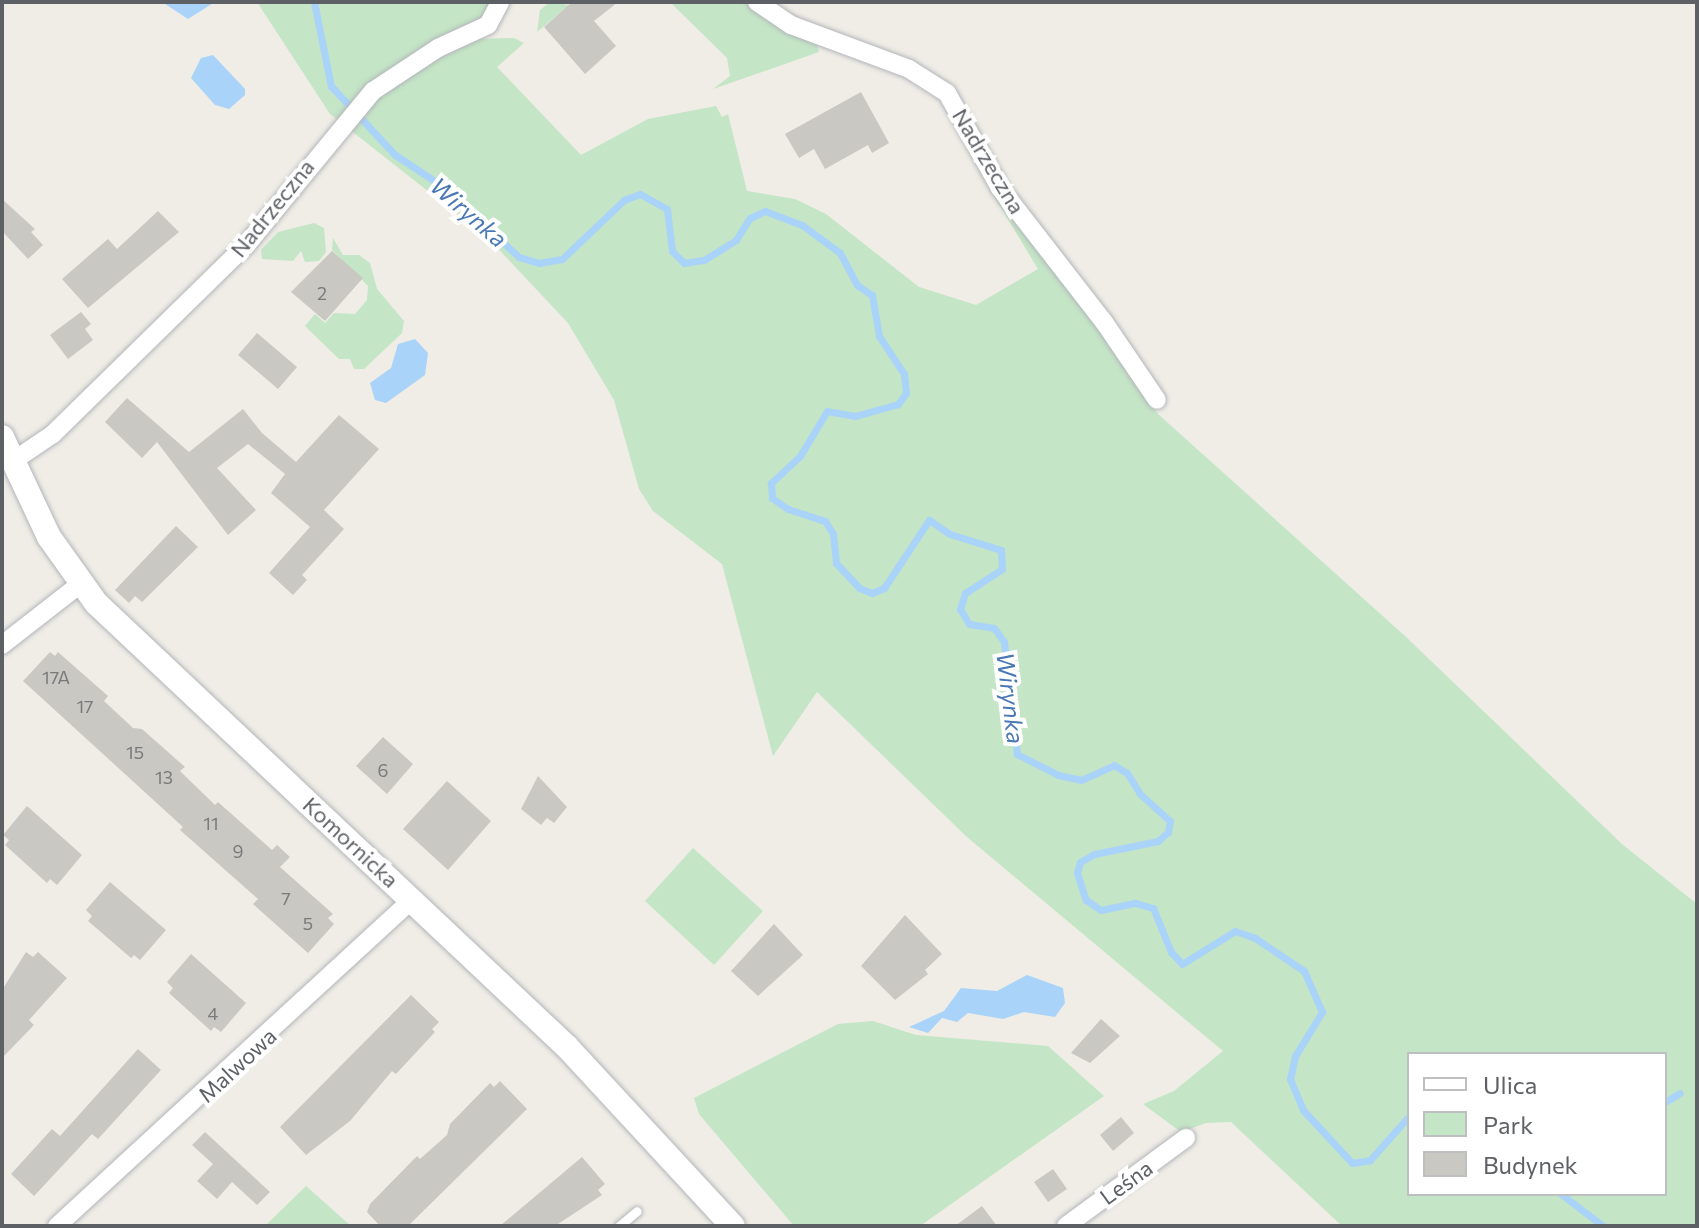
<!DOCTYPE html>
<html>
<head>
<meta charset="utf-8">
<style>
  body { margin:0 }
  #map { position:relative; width:1699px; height:1228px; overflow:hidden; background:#efede6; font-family:Commissioner,sans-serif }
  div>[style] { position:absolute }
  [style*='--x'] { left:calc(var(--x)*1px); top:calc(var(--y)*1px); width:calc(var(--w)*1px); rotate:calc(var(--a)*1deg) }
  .green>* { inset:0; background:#c4e5c6 }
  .water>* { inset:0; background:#aad3fa }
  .stream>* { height:7px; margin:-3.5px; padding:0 3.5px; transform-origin:3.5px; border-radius:3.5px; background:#aad3fa }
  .building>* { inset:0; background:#cac8c2 }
  .roads { filter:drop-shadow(0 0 2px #b3b5ba) drop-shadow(0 0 2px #b3b5ba) }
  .service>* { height:9px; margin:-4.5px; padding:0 4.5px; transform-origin:4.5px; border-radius:4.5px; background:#fff }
  .minor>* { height:18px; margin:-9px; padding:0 9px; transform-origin:9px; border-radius:9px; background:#fff }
  .tertiary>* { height:24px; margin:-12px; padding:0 12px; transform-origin:12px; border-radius:12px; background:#fff }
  span { translate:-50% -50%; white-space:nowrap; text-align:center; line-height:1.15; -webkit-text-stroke:8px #fff; paint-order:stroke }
  .number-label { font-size:18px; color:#787a7c }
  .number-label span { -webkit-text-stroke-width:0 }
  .street-label { font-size:22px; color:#5d6065 }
  .water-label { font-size:24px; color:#4a78b5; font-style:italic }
  .frame { position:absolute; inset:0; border:4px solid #5d6065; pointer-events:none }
  .legend { position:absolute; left:1407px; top:1052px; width:260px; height:144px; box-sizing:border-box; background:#fff; border:2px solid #bebfc1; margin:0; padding:10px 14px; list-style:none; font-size:24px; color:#5d6065 }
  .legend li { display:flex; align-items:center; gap:16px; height:40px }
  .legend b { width:40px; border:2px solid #bebfc1 }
</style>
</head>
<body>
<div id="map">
  <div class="green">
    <i style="clip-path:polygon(evenodd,257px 2px,494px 2px,476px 39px,514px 38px,524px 43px,497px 67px,581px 155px,648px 119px,716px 106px,722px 117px,728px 114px,747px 191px,795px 199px,826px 214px,919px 287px,976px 305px,1038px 269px,990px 190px,1087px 310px,1158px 414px,1405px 636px,1623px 845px,1697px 904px,1697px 1226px,1342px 1226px,1231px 1122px,1206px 1123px,1181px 1132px,1143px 1104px,1174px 1091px,1223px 1051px,967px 837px,817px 692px,773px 756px,722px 564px,653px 511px,639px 489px,614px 400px,568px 323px,490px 240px,330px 114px,257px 2px,1409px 1054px,1665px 1054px,1665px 1194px,1409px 1194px,1409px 1054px)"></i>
    <i style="clip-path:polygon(550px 2px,569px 5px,537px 32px,540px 10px)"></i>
    <i style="clip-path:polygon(670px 2px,747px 2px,817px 45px,819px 52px,713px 89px,730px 76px,727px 58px)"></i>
    <i style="clip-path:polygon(314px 223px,324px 228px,326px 252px,319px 261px,305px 262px,301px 251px,293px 261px,262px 259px,261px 250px,278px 232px)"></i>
    <i style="clip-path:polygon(333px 238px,343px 255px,359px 255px,370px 263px,377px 289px,404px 321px,402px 333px,364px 369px,354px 369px,350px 359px,339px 359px,305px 326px,315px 314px,325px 323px,334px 313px,355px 314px,367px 300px,368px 286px,332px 250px)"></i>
    <i style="clip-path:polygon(693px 848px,763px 911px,714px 965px,645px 901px)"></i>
    <i style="clip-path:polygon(873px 1021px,916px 1035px,1048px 1046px,1104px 1096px,920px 1226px,794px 1226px,699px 1114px,694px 1098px,838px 1024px)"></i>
    <i style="clip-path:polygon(306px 1186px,351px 1226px,265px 1226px)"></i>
  </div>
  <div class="water">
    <i style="clip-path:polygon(162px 2px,215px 2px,188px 19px)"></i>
    <i style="clip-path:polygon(213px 55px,245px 89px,245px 95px,229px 109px,215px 105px,191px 78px,201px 58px)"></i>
    <i style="clip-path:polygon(415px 339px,428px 353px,425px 375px,386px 403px,375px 400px,370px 383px,391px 368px,398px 344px)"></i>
    <i style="clip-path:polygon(1027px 975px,1063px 988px,1065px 1003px,1055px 1017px,1024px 1012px,1003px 1019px,968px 1013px,957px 1022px,942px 1018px,928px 1033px,909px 1027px,944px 1011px,961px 988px,997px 991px)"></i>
  </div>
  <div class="stream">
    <i style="--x:314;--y:2;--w:86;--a:78.6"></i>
    <i style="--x:331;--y:86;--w:93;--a:47.2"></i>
    <i style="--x:394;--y:154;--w:50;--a:33.7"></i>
    <i style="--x:436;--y:182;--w:112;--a:42.1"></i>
    <i style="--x:519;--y:257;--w:21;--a:17"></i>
    <i style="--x:539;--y:263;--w:23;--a:-10"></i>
    <i style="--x:562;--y:259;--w:86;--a:-43.6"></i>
    <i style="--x:624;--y:200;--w:17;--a:-21"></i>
    <i style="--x:640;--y:194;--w:31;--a:29"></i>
    <i style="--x:667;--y:209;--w:42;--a:83.2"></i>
    <i style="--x:672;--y:251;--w:17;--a:45"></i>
    <i style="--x:684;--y:263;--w:20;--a:-9"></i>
    <i style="--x:704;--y:260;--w:38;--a:-32"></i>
    <i style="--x:736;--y:240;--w:26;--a:-58"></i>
    <i style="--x:750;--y:218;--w:17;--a:-25"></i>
    <i style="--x:765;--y:211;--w:40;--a:21"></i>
    <i style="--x:802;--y:225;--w:47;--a:36.4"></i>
    <i style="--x:840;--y:253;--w:36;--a:62"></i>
    <i style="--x:857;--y:285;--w:18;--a:34"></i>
    <i style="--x:872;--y:295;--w:42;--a:80.3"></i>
    <i style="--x:879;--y:336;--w:45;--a:56.7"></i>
    <i style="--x:904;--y:374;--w:19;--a:84"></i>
    <i style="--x:906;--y:393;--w:14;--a:126"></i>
    <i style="--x:898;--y:404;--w:45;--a:164.4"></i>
    <i style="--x:855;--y:416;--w:28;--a:-170"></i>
    <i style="--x:827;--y:411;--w:52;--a:121"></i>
    <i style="--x:800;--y:456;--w:40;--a:137"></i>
    <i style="--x:771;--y:483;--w:15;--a:86"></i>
    <i style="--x:772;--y:498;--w:19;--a:35"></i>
    <i style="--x:788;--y:509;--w:39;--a:18"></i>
    <i style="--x:825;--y:521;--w:15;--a:58"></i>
    <i style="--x:833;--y:534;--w:29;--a:84"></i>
    <i style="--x:836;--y:563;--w:34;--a:47"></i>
    <i style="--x:859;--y:588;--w:14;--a:21"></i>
    <i style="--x:872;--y:593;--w:13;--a:-23"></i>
    <i style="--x:884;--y:588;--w:82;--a:-56.5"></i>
    <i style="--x:929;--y:520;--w:25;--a:34"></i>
    <i style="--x:950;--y:534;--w:53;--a:17.4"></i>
    <i style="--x:1001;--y:550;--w:19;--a:87"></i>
    <i style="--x:1002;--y:569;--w:44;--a:147"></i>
    <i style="--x:965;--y:593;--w:17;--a:107"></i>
    <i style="--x:960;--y:609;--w:17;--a:59"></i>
    <i style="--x:969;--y:624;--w:25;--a:9"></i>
    <i style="--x:994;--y:628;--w:17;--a:54"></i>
    <i style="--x:1004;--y:642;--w:113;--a:83.4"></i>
    <i style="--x:1017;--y:754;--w:46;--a:27.1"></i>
    <i style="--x:1058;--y:775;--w:24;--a:12"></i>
    <i style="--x:1081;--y:780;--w:36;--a:-24"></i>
    <i style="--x:1114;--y:765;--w:15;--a:32"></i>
    <i style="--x:1127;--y:773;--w:25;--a:58"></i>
    <i style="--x:1140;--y:794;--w:40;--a:42"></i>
    <i style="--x:1170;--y:821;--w:11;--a:100"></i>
    <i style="--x:1168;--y:832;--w:13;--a:138"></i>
    <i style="--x:1158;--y:841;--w:65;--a:168.5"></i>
    <i style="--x:1094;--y:854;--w:16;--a:150"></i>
    <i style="--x:1080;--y:862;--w:11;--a:105"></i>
    <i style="--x:1077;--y:873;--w:28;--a:72"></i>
    <i style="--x:1086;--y:900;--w:18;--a:34"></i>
    <i style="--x:1101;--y:910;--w:35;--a:-12"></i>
    <i style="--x:1135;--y:903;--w:19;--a:16"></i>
    <i style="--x:1153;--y:908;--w:48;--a:67.8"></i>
    <i style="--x:1171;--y:952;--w:16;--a:47"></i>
    <i style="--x:1182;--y:964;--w:62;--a:-31.9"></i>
    <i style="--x:1235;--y:931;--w:21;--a:19"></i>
    <i style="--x:1255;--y:938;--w:59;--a:34"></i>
    <i style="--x:1304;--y:971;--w:45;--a:66.3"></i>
    <i style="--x:1322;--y:1012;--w:52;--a:121.5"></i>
    <i style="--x:1295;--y:1056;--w:24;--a:102"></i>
    <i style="--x:1290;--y:1079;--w:34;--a:67"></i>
    <i style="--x:1303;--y:1110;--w:72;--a:47.2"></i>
    <i style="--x:1352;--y:1163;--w:18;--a:-9"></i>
    <i style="--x:1370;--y:1160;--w:59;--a:-48.4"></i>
    <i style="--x:1665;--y:1102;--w:17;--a:-31"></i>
    <i style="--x:1561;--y:1194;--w:53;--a:37.3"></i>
  </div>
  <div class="building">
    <i style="clip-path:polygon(572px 2px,618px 2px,594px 21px,616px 46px,585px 74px,544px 27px)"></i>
    <i style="clip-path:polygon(861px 92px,889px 143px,872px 153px,868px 145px,825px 169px,814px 149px,799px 158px,785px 134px)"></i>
    <i style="clip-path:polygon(2px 199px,35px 229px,31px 232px,43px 245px,28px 259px,2px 231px)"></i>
    <i style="clip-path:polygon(158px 211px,179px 232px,88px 308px,62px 279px,108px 239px,117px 249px)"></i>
    <i style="clip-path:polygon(332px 251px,363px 278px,325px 321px,291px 292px)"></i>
    <i style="clip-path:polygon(81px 312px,91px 324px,85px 329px,93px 340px,68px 359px,50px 335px)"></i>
    <i style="clip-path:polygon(257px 333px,297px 367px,278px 389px,238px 355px)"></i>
    <i style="clip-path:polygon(127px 398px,189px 452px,243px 409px,262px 433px,296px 462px,339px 415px,379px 449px,324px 510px,344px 529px,302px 575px,307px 580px,293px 595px,269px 573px,310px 527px,271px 493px,285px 474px,248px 444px,217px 468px,256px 510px,228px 535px,157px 442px,142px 458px,105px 422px)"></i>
    <i style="clip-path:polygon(176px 526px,198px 547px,142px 602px,135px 596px,129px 603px,115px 590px)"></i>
    <i style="clip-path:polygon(50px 652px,55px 656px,58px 652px,108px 696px,104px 701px,133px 728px,142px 729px,185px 767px,180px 771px,215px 805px,218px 802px,272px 850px,277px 845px,290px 857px,280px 867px,333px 914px,328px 918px,334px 924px,308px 953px,253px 904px,258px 899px,180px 830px,183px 827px,23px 681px)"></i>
    <i style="clip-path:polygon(383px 737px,413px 764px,387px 794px,356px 766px)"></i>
    <i style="clip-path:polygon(538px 776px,567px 807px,554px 823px,547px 818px,541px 825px,521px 809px)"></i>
    <i style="clip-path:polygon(447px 781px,491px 821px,448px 870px,403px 829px)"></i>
    <i style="clip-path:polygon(27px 806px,82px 855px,57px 885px,50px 879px,47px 883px,5px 845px,9px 840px,3px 835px)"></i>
    <i style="clip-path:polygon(110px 882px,166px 930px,140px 960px,134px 955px,131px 958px,88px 921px,92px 916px,86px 910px)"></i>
    <i style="clip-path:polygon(905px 915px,942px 954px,925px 970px,928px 974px,895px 1000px,861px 966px)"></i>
    <i style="clip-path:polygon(774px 924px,803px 955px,758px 996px,731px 971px)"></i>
    <i style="clip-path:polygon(26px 952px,33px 957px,38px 952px,67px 978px,29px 1020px,34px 1025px,2px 1058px,2px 990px)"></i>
    <i style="clip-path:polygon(191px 954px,246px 1003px,221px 1032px,214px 1027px,211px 1031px,169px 993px,173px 988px,167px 982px)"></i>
    <i style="clip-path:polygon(411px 995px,439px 1022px,432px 1029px,435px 1032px,396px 1074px,392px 1071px,350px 1121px,306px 1155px,280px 1127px)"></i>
    <i style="clip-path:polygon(1101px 1019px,1120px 1036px,1090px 1063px,1071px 1053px)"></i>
    <i style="clip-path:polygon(138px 1049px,161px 1070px,98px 1139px,92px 1134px,34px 1196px,11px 1174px,52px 1129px,60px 1136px)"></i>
    <i style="clip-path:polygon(500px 1081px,527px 1109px,408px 1226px,380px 1226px,367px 1212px,370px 1204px,417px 1156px,420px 1159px,447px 1135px,450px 1124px,490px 1083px,494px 1087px)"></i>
    <i style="clip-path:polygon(1121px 1117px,1134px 1133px,1113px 1151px,1100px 1135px)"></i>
    <i style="clip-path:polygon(205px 1132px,270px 1192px,257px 1205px,232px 1182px,217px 1199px,197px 1181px,213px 1164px,192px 1145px)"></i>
    <i style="clip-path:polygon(582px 1157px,605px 1184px,598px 1190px,602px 1195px,555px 1226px,500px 1226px)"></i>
    <i style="clip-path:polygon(1053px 1169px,1067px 1189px,1048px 1202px,1034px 1182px)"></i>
    <i style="clip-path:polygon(982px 1206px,997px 1226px,955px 1226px)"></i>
  </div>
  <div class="roads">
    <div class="service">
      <i style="--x:619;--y:1226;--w:23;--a:-40"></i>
    </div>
    <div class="minor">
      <i style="--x:757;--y:2;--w:41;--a:34.1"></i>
      <i style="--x:791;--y:25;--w:126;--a:20.4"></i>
      <i style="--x:909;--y:69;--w:45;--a:32.3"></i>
      <i style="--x:947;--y:93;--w:109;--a:60.8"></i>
      <i style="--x:1000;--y:188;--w:170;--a:52.2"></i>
      <i style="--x:1104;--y:322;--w:94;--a:55.8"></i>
      <i style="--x:13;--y:461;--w:48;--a:-34"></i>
      <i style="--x:53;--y:434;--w:270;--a:-44.4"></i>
      <i style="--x:246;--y:245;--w:200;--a:-50.5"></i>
      <i style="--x:373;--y:91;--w:78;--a:-33.5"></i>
      <i style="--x:438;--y:48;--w:55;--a:-24.7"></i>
      <i style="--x:488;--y:25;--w:26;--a:-62"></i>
      <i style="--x:2;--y:645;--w:99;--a:-38"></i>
      <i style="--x:57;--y:1226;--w:483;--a:-42.6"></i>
      <i style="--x:1066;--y:1226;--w:149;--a:-36.3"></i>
    </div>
    <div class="tertiary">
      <i style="--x:2;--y:437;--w:110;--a:64.8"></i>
      <i style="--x:49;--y:537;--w:81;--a:54.5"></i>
      <i style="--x:96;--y:603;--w:647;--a:43.31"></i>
      <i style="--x:567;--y:1047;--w:244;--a:47.2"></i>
    </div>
  </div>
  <div class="number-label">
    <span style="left:322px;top:293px">2</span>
    <span style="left:56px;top:677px">17A</span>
    <span style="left:85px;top:706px">17</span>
    <span style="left:135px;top:752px">15</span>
    <span style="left:383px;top:770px">6</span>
    <span style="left:164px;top:777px">13</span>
    <span style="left:211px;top:823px">11</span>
    <span style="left:238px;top:851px">9</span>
    <span style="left:286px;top:898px">7</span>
    <span style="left:308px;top:923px">5</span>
    <span style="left:213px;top:1013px">4</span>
  </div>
  <div class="street-label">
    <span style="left:989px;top:161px;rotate:59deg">Nadrzeczna</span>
    <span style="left:272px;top:208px;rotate:-51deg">Nadrzeczna</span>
    <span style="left:351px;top:842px;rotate:43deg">Komornicka</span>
    <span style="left:237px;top:1065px;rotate:-43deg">Malwowa</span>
    <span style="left:1126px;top:1182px;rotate:-36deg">Leśna</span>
  </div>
  <div class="water-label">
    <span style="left:469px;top:212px;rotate:41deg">Wirynka</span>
    <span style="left:1011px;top:698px;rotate:83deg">Wirynka</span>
  </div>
  <div class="frame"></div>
  <ul class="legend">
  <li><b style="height:10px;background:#fff"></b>Ulica</li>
  <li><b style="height:22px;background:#c4e5c6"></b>Park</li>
  <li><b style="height:22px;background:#cac8c2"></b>Budynek</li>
  </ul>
</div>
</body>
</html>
